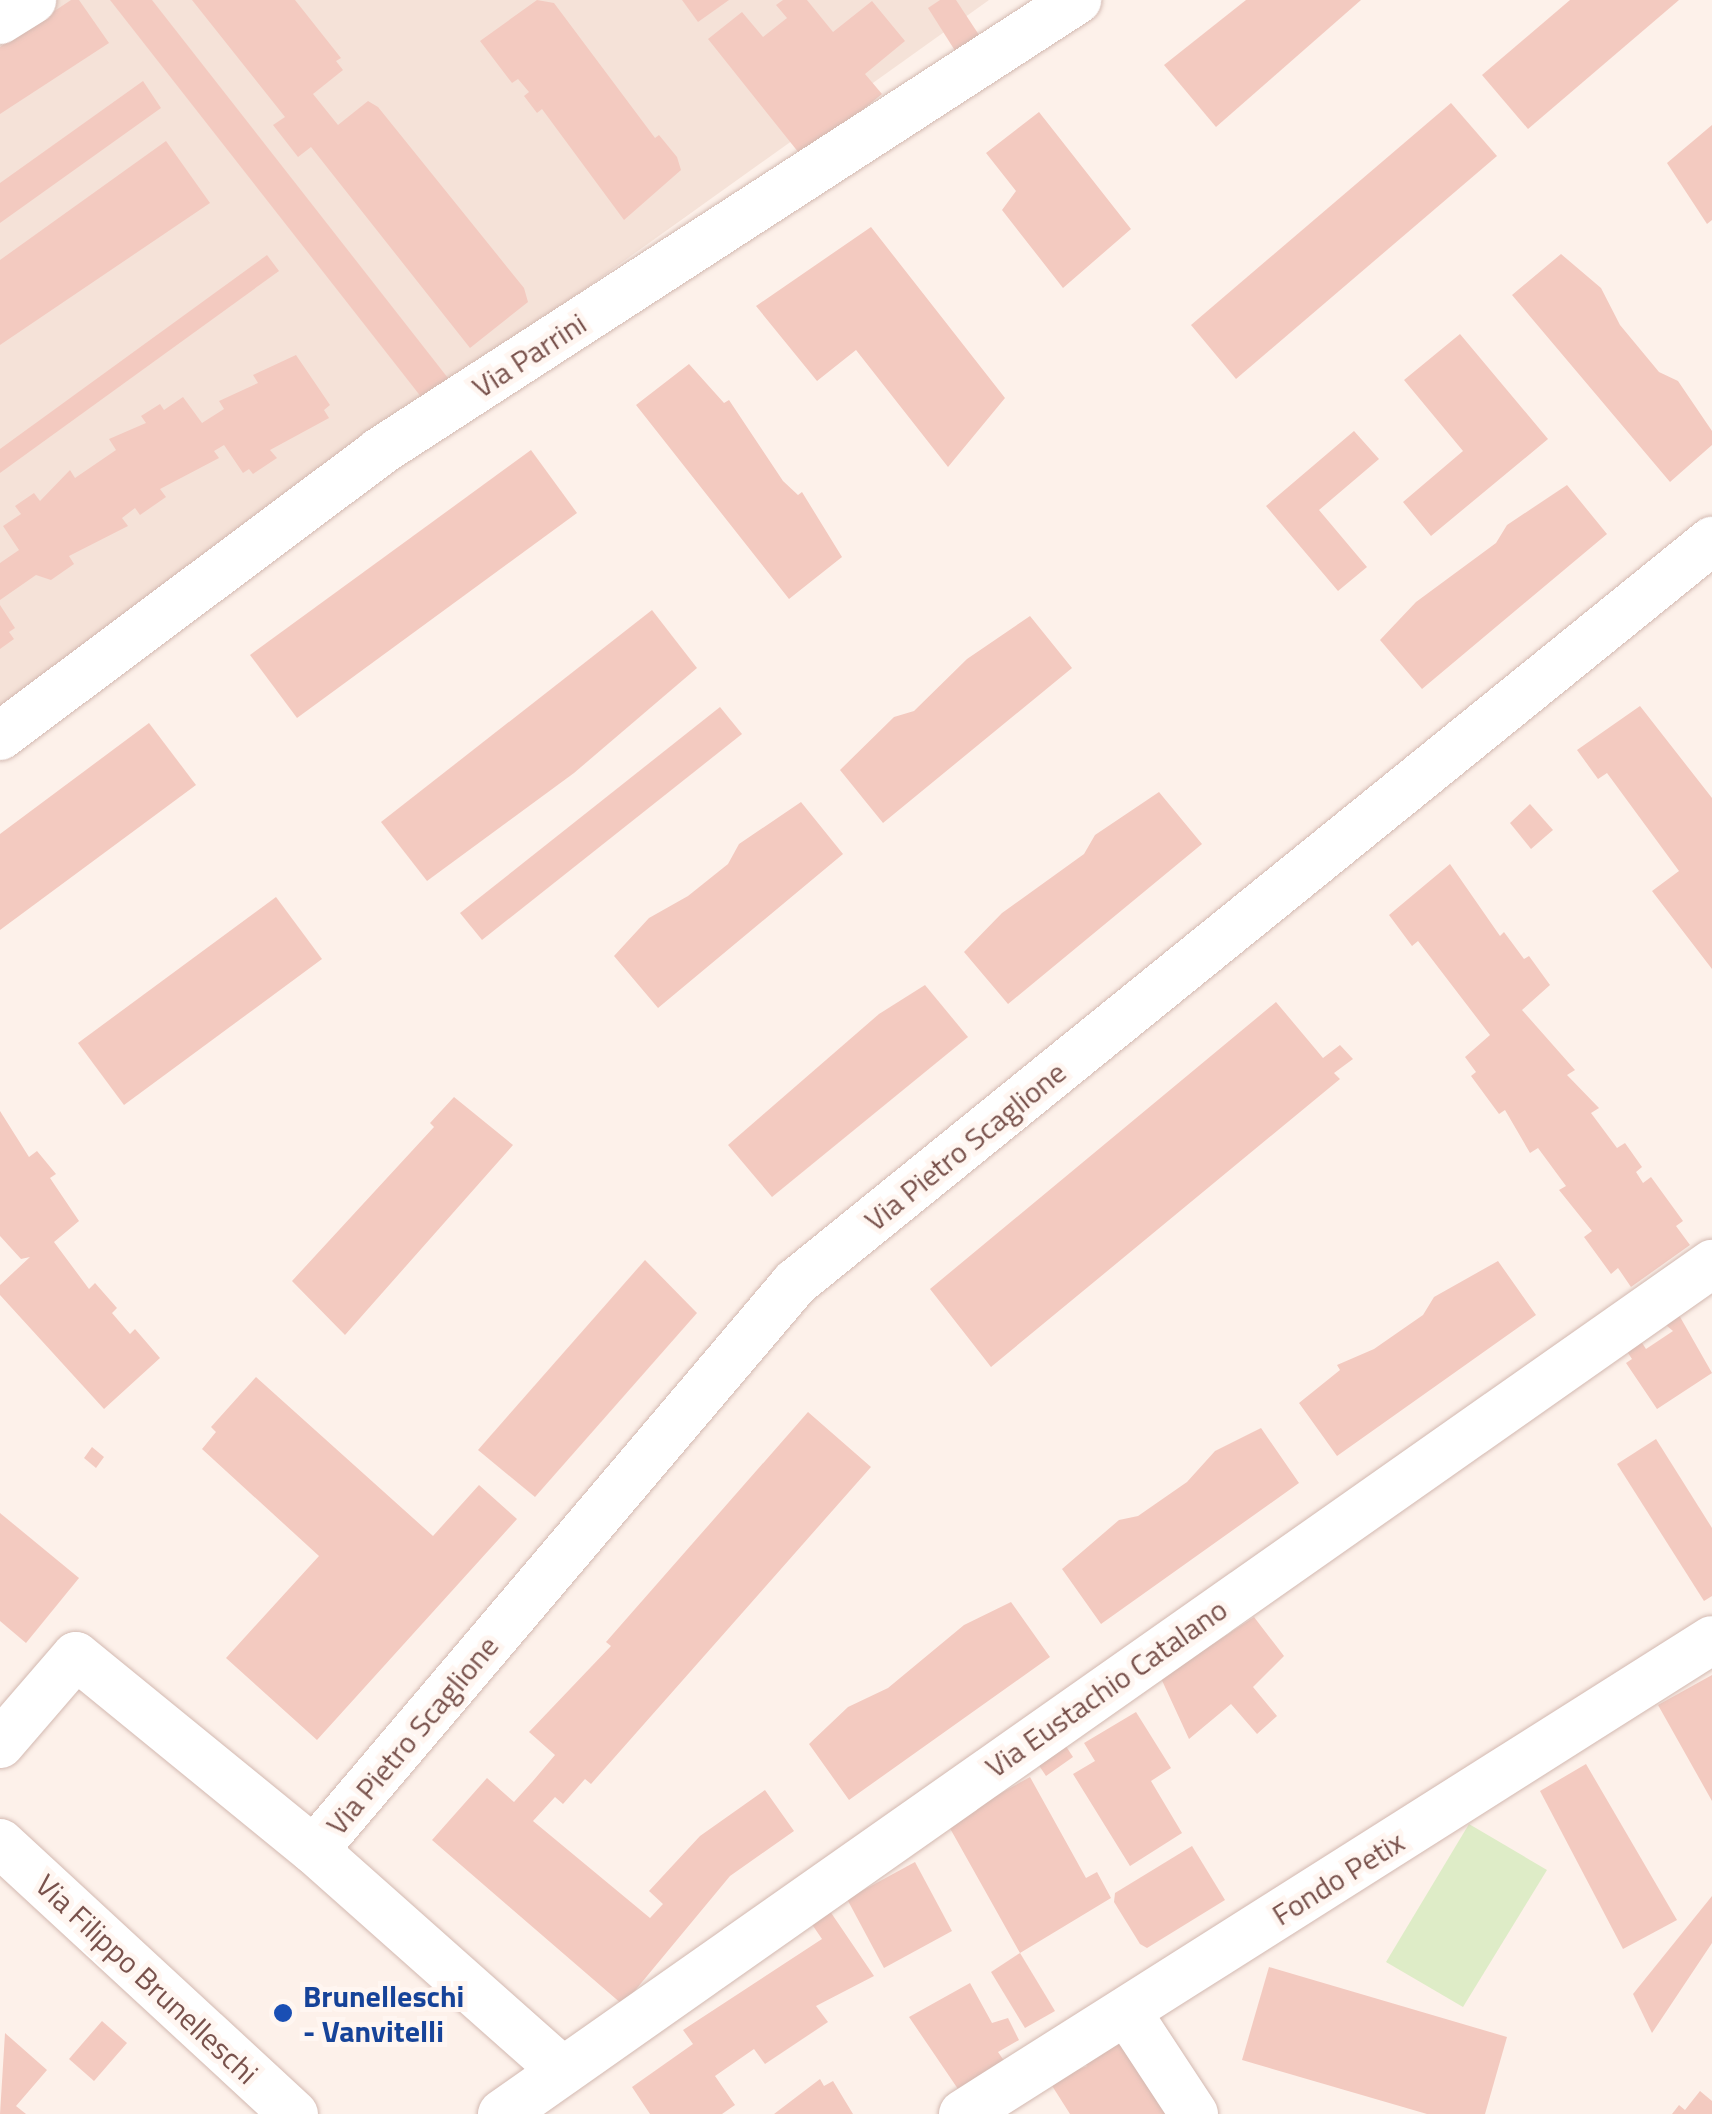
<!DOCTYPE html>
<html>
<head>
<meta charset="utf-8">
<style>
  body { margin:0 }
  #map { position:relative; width:1712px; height:2114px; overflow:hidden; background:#fdf1ea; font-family:"Titillium Web",sans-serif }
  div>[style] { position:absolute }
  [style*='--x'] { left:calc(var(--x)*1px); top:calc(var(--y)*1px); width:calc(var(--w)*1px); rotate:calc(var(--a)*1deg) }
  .residential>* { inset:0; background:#f5e2d8 }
  .green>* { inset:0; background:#deecc7 }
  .building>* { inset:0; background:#f3cac0 }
  .roads { filter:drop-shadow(0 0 2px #d3b9b1) drop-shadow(0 0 2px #d3b9b1) }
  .minor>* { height:48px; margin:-24px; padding:0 24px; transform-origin:24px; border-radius:24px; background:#fff }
  .dots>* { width:28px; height:28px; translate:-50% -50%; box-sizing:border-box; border:5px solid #fff6f1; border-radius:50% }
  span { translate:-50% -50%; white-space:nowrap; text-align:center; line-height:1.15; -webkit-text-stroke:10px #fff6f1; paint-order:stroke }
  .street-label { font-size:30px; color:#79524c }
  .transit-label { font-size:30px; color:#164399; font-weight:700 }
  .left { translate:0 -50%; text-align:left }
</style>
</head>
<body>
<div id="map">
  <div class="residential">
    <i style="clip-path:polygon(0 0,989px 0,0 707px)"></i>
  </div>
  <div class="green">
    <i style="clip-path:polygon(1469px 1824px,1547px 1870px,1463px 2007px,1386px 1962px)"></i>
  </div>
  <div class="building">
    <i style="clip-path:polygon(71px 0,79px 0,109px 43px,0 114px,0 47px)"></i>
    <i style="clip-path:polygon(110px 0,152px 0,455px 387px,429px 407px)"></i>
    <i style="clip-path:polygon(192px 0,295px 0,341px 58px,336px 61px,343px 70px,313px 94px,338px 125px,368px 101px,378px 107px,524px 288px,528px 302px,470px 348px,311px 147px,298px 157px,273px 125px,285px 117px)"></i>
    <i style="clip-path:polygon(537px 0,554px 3px,655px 138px,659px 135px,677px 157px,681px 170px,624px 220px,542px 109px,537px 113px,524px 96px,529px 92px,518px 79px,512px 83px,480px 41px)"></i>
    <i style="clip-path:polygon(682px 0,729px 0,698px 22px)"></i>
    <i style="clip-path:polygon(783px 0,807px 0,833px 32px,872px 1px,905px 41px,865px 74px,882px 94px,803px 158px,708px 39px,742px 12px,763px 37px,787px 18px,776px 5px)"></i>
    <i style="clip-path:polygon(940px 0,956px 0,983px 41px,959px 57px,928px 8px)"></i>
    <i style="clip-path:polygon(1246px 0,1361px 0,1216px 127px,1164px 65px)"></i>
    <i style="clip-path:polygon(1570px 0,1679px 0,1528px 129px,1482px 75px)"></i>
    <i style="clip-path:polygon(143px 81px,161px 108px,0 223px,0 183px)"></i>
    <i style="clip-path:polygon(1451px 103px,1497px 156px,1236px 379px,1191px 325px)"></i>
    <i style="clip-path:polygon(1039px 112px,1131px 229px,1063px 288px,1002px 210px,1016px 191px,986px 153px)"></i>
    <i style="clip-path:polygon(1712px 125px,1712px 220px,1707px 224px,1667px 163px)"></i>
    <i style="clip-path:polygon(166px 141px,210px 203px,0 345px,0 260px)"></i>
    <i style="clip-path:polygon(871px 227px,1005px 398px,948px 467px,856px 350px,817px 381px,756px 306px)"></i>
    <i style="clip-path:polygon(1561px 254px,1601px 288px,1620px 325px,1659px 372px,1678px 381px,1712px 431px,1712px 445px,1670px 482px,1512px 295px)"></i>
    <i style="clip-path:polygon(267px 255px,279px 271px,0 473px,0 449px)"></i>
    <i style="clip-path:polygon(1460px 334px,1548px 439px,1431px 536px,1403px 502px,1463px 451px,1404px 380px)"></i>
    <i style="clip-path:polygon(296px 355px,330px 405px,324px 410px,329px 418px,270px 450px,277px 458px,253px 474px,249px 469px,243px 473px,224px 445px,214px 451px,219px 458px,160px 489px,166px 497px,140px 515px,135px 508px,122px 518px,128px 526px,69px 556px,74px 564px,51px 580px,36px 575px,0 600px,0 563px,19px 550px,3px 526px,21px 514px,15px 506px,34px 493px,40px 501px,70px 470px,75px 478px,116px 450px,109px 439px,146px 423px,141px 416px,160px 404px,164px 410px,183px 397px,202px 423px,224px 409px,219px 401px,258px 383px,253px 375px)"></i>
    <i style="clip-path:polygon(689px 364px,724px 403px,729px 400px,783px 481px,798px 495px,802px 492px,842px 557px,789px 599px,636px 405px)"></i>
    <i style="clip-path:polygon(1354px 431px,1379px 459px,1319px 510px,1367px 567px,1338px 591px,1266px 506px)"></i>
    <i style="clip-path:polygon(531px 450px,577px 513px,297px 718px,250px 655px)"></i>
    <i style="clip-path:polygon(1567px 485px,1607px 534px,1422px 689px,1380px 640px,1416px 602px,1496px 543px,1507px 525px)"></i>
    <i style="clip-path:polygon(0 605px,15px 628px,9px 632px,14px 639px,0 649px)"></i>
    <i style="clip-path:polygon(652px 610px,697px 668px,574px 773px,427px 881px,381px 822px)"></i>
    <i style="clip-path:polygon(1030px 616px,1072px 668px,883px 823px,840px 770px,894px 717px,914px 711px,967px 659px)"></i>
    <i style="clip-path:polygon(1640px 706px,1712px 798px,1712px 969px,1652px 891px,1679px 871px,1607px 773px,1598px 779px,1577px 750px)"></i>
    <i style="clip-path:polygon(720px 707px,742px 734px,482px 940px,460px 913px)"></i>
    <i style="clip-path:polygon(149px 723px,196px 785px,0 930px,0 834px)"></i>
    <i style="clip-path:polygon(1159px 792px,1202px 844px,1008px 1004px,964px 952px,1002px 913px,1084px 854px,1095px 835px)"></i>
    <i style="clip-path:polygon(801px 802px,843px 854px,658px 1008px,614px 956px,649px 918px,688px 896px,728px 864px,739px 844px)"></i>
    <i style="clip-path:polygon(1530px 804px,1553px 830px,1531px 849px,1510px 823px)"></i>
    <i style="clip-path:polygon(1450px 864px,1500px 936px,1504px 932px,1524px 959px,1529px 956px,1550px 985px,1522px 1010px,1575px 1070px,1567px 1075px,1599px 1108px,1591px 1113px,1617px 1148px,1625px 1143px,1642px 1167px,1636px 1172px,1643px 1183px,1651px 1177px,1683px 1221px,1676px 1226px,1690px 1245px,1631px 1287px,1618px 1268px,1611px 1274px,1584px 1237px,1592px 1231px,1559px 1190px,1566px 1186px,1538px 1148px,1530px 1153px,1505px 1110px,1499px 1114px,1471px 1076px,1476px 1072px,1465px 1057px,1490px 1035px,1418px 941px,1412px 946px,1389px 915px)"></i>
    <i style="clip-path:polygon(276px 897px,322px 959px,124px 1105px,78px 1043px)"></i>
    <i style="clip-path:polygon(925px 985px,968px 1037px,772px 1197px,728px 1145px,879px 1014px)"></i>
    <i style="clip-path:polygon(1276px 1002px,1323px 1058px,1340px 1045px,1353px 1059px,1334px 1073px,1340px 1079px,991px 1367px,930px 1289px)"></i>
    <i style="clip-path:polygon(454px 1097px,513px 1145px,345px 1335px,292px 1281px,434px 1127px,430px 1123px)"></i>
    <i style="clip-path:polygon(0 1111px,29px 1157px,37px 1151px,56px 1174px,50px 1178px,79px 1221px,54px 1242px,89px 1289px,95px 1283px,117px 1308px,112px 1313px,130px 1334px,135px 1329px,160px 1358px,104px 1409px,0 1295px,0 1285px,30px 1257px,21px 1259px,0 1236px)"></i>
    <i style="clip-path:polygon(645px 1260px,697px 1313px,535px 1497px,478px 1450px)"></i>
    <i style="clip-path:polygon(1498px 1261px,1536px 1315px,1337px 1456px,1299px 1403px,1340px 1370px,1337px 1365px,1374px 1349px,1423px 1315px,1434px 1297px)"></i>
    <i style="clip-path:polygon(1671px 1301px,1712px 1373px,1657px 1409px,1626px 1363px,1632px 1359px,1618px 1338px,1633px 1329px,1646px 1349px,1673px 1331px,1652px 1313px)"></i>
    <i style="clip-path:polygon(256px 1377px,433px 1536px,479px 1485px,517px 1519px,317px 1740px,226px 1658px,319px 1556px,202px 1449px,216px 1432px,211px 1427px)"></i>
    <i style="clip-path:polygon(808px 1412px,871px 1467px,591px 1784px,585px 1779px,563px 1804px,555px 1797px,533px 1821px,650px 1918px,663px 1904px,649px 1891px,700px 1836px,765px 1790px,794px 1831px,730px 1876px,623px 2005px,432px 1840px,487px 1778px,514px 1802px,533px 1781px,555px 1755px,529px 1732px,611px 1646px,606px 1642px)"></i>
    <i style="clip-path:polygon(1261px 1428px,1299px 1483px,1101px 1624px,1062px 1569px,1119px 1520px,1138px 1516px,1187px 1482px,1215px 1451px)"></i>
    <i style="clip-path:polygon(1656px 1439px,1712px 1528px,1712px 1596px,1704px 1601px,1617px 1464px)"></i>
    <i style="clip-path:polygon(92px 1447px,104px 1457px,96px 1468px,84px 1458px)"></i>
    <i style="clip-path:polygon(0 1513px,79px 1578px,26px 1643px,0 1621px)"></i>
    <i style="clip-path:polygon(1011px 1602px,1050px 1657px,849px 1800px,809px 1744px,848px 1707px,888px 1688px,964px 1625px)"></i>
    <i style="clip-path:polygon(1254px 1617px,1284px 1656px,1253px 1687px,1277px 1716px,1257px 1734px,1231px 1704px,1189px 1739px,1159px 1674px,1210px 1638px,1213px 1644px)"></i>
    <i style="clip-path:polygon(1712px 1675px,1712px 1801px,1658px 1705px)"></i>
    <i style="clip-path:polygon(1136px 1712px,1171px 1768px,1151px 1781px,1182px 1833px,1130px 1866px,1073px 1774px,1095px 1761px,1084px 1743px)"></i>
    <i style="clip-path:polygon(1058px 1734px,1073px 1757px,1046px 1776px,1030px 1752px)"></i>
    <i style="clip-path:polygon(1586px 1764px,1677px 1920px,1623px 1949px,1540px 1791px)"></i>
    <i style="clip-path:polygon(1030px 1777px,1086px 1878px,1097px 1872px,1111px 1898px,1020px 1953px,947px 1823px)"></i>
    <i style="clip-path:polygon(1192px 1846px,1225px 1900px,1147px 1948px,1140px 1944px,1114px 1902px,1115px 1893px)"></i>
    <i style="clip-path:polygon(915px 1862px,952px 1931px,884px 1968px,847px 1899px)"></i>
    <i style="clip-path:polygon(1712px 1896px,1712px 1943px,1652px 2033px,1633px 1994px)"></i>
    <i style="clip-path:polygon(821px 1898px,874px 1976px,816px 2006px,828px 2022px,765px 2064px,754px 2049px,715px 2076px,735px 2105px,722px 2114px,650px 2114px,632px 2087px,693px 2044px,683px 2030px,822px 1939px,802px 1910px)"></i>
    <i style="clip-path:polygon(1020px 1953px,1055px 2011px,1025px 2028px,991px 1972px)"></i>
    <i style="clip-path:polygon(1269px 1967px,1507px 2037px,1485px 2114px,1427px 2114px,1242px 2060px)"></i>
    <i style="clip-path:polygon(970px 1983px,992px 2023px,1008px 2018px,1019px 2040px,998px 2052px,1005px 2062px,958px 2089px,909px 2017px)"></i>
    <i style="clip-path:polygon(102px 2021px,127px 2043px,94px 2081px,69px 2059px)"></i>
    <i style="clip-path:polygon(1129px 2024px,1188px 2114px,1070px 2114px,1049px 2081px,1087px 2066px,1080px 2055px)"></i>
    <i style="clip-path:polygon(5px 2033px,47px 2070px,16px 2106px,26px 2114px,0 2114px)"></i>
    <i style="clip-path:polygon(820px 2079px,824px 2086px,833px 2081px,853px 2114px,774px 2114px)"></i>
    <i style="clip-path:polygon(1700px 2091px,1712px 2101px,1712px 2114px,1672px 2114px,1679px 2105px,1685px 2110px)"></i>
  </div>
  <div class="roads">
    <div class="minor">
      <i style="--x:0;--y:20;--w:38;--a:-32"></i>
      <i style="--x:0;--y:736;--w:474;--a:-36.8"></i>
      <i style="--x:379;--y:452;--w:832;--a:-32.93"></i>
      <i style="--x:0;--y:1744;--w:116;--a:-49.2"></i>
      <i style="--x:76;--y:1656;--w:307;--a:39.2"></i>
      <i style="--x:314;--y:1850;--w:332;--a:41.6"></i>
      <i style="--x:0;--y:1843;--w:400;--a:42.7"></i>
      <i style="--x:314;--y:1850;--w:744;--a:-49.69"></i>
      <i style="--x:795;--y:1283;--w:1180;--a:-38.98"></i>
      <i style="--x:1127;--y:2012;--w:122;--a:56.7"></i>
      <i style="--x:502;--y:2114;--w:1479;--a:-35.09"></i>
      <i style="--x:963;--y:2114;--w:886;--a:-32.33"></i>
    </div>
  </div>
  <div class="dots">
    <i style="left:283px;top:2013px;background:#1a4fb4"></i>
  </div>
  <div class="street-label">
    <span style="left:529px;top:355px;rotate:-33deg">Via Parrini</span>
    <span style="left:965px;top:1146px;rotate:-39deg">Via Pietro Scaglione</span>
    <span style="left:1106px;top:1688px;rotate:-35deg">Via Eustachio Catalano</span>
    <span style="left:412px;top:1735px;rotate:-50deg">Via Pietro Scaglione</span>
    <span style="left:1338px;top:1878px;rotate:-32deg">Fondo Petix</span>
    <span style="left:147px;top:1979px;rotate:43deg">Via Filippo Brunelleschi</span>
  </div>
  <div class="transit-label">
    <span class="left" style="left:303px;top:2013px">Brunelleschi<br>- Vanvitelli</span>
  </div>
</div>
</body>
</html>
